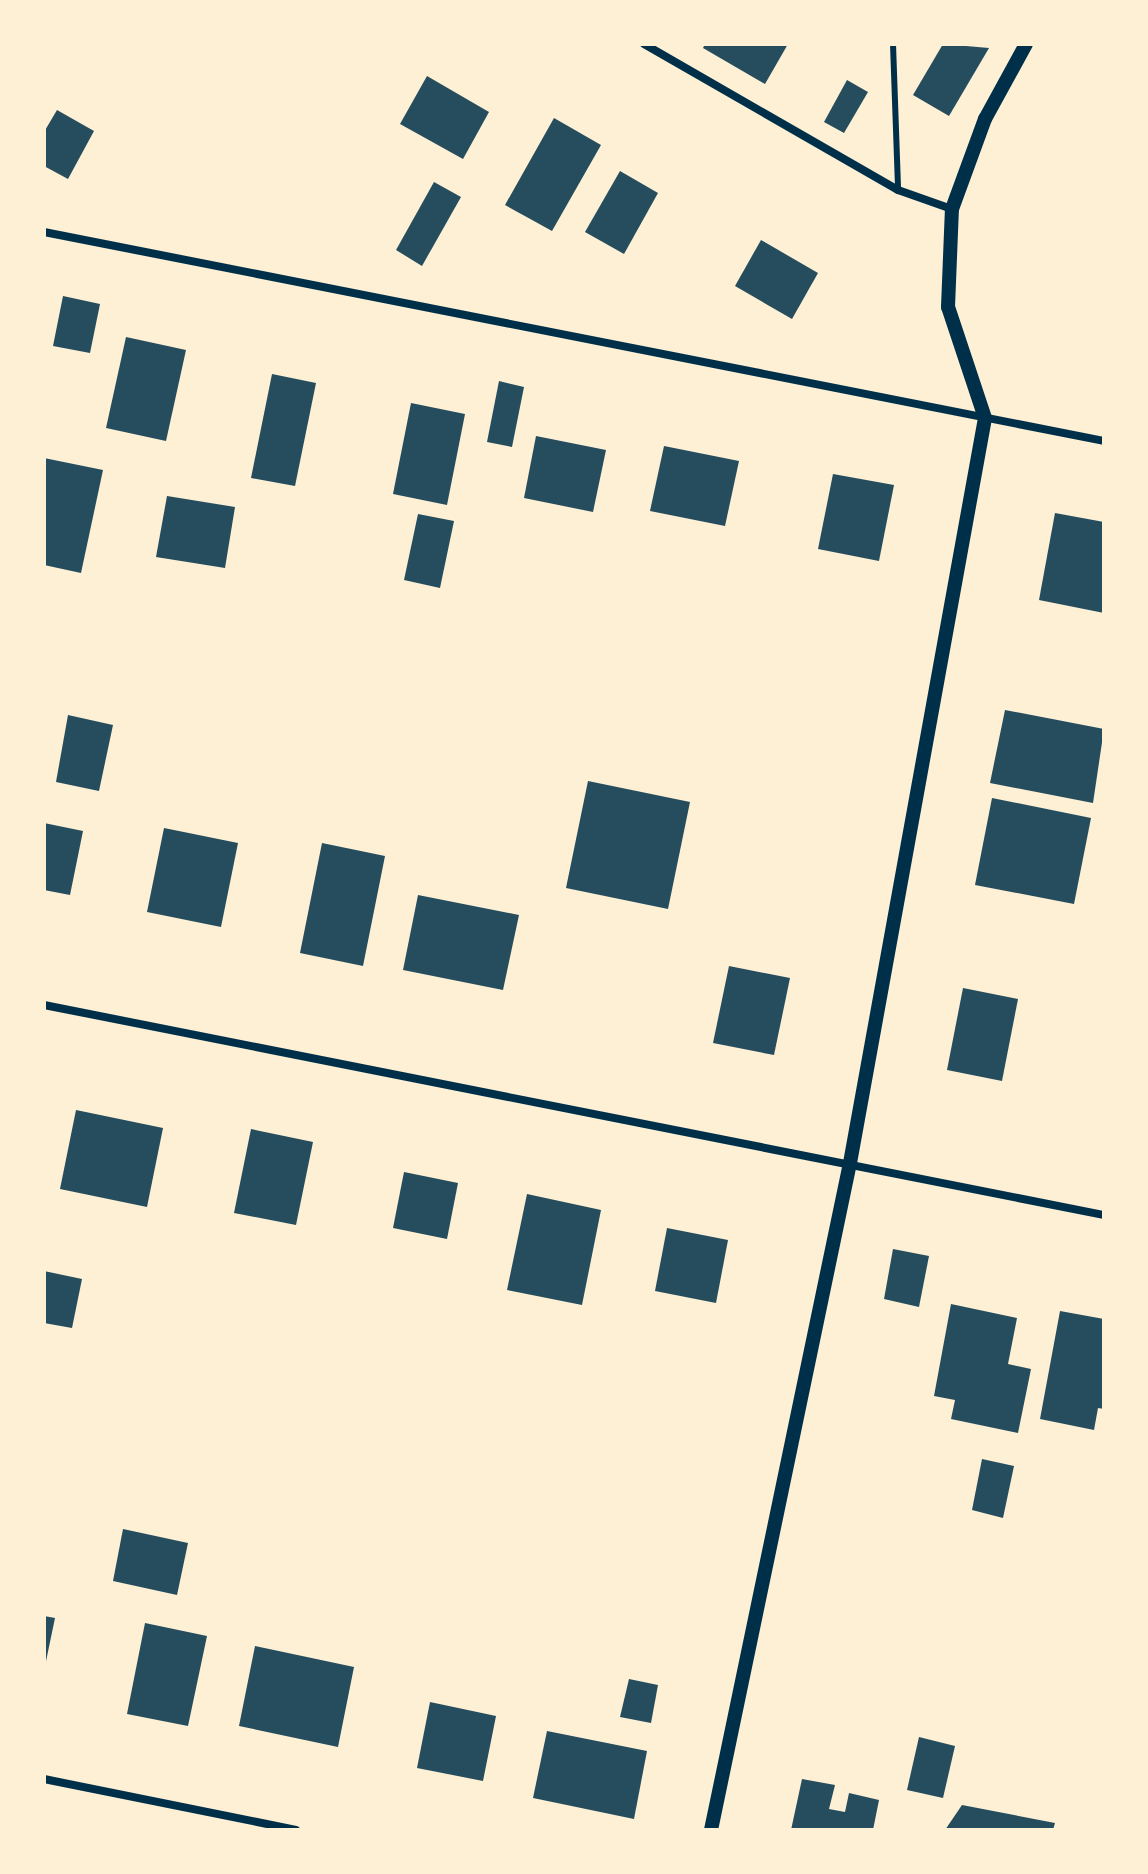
<!DOCTYPE html>
<html>
<head>
<meta charset="utf-8">
<style>
  body { margin:0 }
  #map { position:relative; width:1148px; height:1874px; overflow:hidden; background:#fdf0d5; font-family:Mulish,sans-serif }
  div>[style] { position:absolute }
  [style*='--x'] { left:calc(var(--x)*1px); top:calc(var(--y)*1px); width:calc(var(--w)*1px); rotate:calc(var(--a)*1deg) }
  .building>* { inset:0; background:#264d5e }
  .service>* { height:6px; margin:-3px; padding:0 3px; transform-origin:3px; border-radius:3px; background:#003049 }
  .minor>* { height:8px; margin:-4px; padding:0 4px; transform-origin:4px; border-radius:4px; background:#003049 }
  .tertiary>* { height:14px; margin:-7px; padding:0 7px; transform-origin:7px; border-radius:7px; background:#003049 }
  span { translate:-50% -50%; white-space:nowrap; text-align:center; line-height:1.15; -webkit-text-stroke:7px #fdf0d5; paint-order:stroke }
  .frame { position:absolute; inset:0; border:46px solid #fdf0d5; pointer-events:none }
</style>
</head>
<body>
<div id="map">
  <div class="building">
    <i style="clip-path:polygon(705px 44px,788px 44px,765px 84px,703px 48px)"></i>
    <i style="clip-path:polygon(943px 44px,989px 48px,949px 116px,913px 95px)"></i>
    <i style="clip-path:polygon(427px 76px,489px 112px,463px 159px,400px 124px)"></i>
    <i style="clip-path:polygon(847px 80px,868px 92px,844px 133px,824px 122px)"></i>
    <i style="clip-path:polygon(57px 110px,94px 131px,68px 179px,44px 166px,44px 132px)"></i>
    <i style="clip-path:polygon(554px 118px,601px 145px,552px 231px,505px 205px)"></i>
    <i style="clip-path:polygon(620px 171px,658px 193px,624px 254px,585px 232px)"></i>
    <i style="clip-path:polygon(434px 182px,461px 197px,422px 266px,396px 250px)"></i>
    <i style="clip-path:polygon(761px 240px,818px 273px,792px 319px,735px 286px)"></i>
    <i style="clip-path:polygon(63px 296px,100px 304px,90px 353px,53px 346px)"></i>
    <i style="clip-path:polygon(126px 337px,186px 350px,166px 441px,106px 428px)"></i>
    <i style="clip-path:polygon(272px 374px,316px 383px,295px 486px,251px 478px)"></i>
    <i style="clip-path:polygon(499px 381px,524px 387px,512px 447px,487px 442px)"></i>
    <i style="clip-path:polygon(411px 403px,465px 414px,447px 505px,393px 494px)"></i>
    <i style="clip-path:polygon(536px 436px,606px 450px,593px 512px,524px 498px)"></i>
    <i style="clip-path:polygon(664px 446px,739px 461px,725px 526px,650px 511px)"></i>
    <i style="clip-path:polygon(44px 458px,103px 470px,81px 573px,44px 565px)"></i>
    <i style="clip-path:polygon(833px 474px,894px 485px,879px 561px,818px 549px)"></i>
    <i style="clip-path:polygon(167px 496px,235px 507px,225px 568px,156px 557px)"></i>
    <i style="clip-path:polygon(1055px 513px,1104px 522px,1104px 613px,1039px 600px)"></i>
    <i style="clip-path:polygon(418px 514px,454px 521px,440px 588px,404px 580px)"></i>
    <i style="clip-path:polygon(1005px 710px,1104px 729px,1093px 803px,990px 783px)"></i>
    <i style="clip-path:polygon(68px 715px,113px 725px,99px 791px,56px 782px)"></i>
    <i style="clip-path:polygon(588px 781px,690px 802px,668px 909px,566px 888px)"></i>
    <i style="clip-path:polygon(992px 798px,1091px 818px,1074px 904px,975px 885px)"></i>
    <i style="clip-path:polygon(44px 823px,83px 831px,70px 895px,44px 890px)"></i>
    <i style="clip-path:polygon(164px 828px,238px 843px,221px 927px,147px 912px)"></i>
    <i style="clip-path:polygon(322px 843px,385px 856px,363px 966px,300px 953px)"></i>
    <i style="clip-path:polygon(418px 895px,519px 915px,503px 990px,403px 970px)"></i>
    <i style="clip-path:polygon(729px 966px,790px 978px,774px 1055px,713px 1043px)"></i>
    <i style="clip-path:polygon(963px 988px,1018px 999px,1002px 1081px,947px 1070px)"></i>
    <i style="clip-path:polygon(76px 1110px,163px 1128px,147px 1207px,60px 1189px)"></i>
    <i style="clip-path:polygon(251px 1129px,313px 1142px,296px 1225px,234px 1213px)"></i>
    <i style="clip-path:polygon(404px 1172px,458px 1183px,447px 1239px,393px 1228px)"></i>
    <i style="clip-path:polygon(527px 1194px,601px 1210px,582px 1305px,507px 1290px)"></i>
    <i style="clip-path:polygon(667px 1228px,728px 1240px,716px 1303px,655px 1291px)"></i>
    <i style="clip-path:polygon(893px 1249px,929px 1256px,919px 1307px,884px 1299px)"></i>
    <i style="clip-path:polygon(44px 1271px,82px 1279px,72px 1328px,44px 1323px)"></i>
    <i style="clip-path:polygon(951px 1304px,1017px 1318px,1008px 1364px,1031px 1369px,1018px 1433px,951px 1419px,955px 1400px,934px 1396px)"></i>
    <i style="clip-path:polygon(1060px 1311px,1104px 1319px,1104px 1409px,1098px 1408px,1094px 1430px,1040px 1419px)"></i>
    <i style="clip-path:polygon(982px 1459px,1014px 1466px,1003px 1518px,972px 1510px)"></i>
    <i style="clip-path:polygon(123px 1529px,188px 1543px,177px 1595px,113px 1581px)"></i>
    <i style="clip-path:polygon(44px 1616px,55px 1618px,45px 1666px,44px 1666px)"></i>
    <i style="clip-path:polygon(145px 1623px,207px 1636px,188px 1726px,127px 1714px)"></i>
    <i style="clip-path:polygon(255px 1646px,354px 1667px,338px 1747px,239px 1726px)"></i>
    <i style="clip-path:polygon(629px 1679px,658px 1685px,651px 1723px,620px 1717px)"></i>
    <i style="clip-path:polygon(430px 1702px,496px 1716px,483px 1781px,417px 1768px)"></i>
    <i style="clip-path:polygon(547px 1731px,647px 1751px,634px 1819px,533px 1798px)"></i>
    <i style="clip-path:polygon(919px 1737px,955px 1746px,943px 1798px,907px 1790px)"></i>
    <i style="clip-path:polygon(802px 1779px,835px 1785px,829px 1809px,845px 1812px,849px 1793px,879px 1800px,873px 1830px,791px 1830px)"></i>
    <i style="clip-path:polygon(962px 1805px,1055px 1823px,1053px 1830px,945px 1830px)"></i>
  </div>
  <div class="service">
    <i style="--x:893;--y:44;--w:146;--a:88"></i>
  </div>
  <div class="minor">
    <i style="--x:644;--y:44;--w:293;--a:29.9"></i>
    <i style="--x:898;--y:190;--w:57;--a:19.4"></i>
    <i style="--x:44;--y:232;--w:1080;--a:11.15"></i>
    <i style="--x:44;--y:1005;--w:1081;--a:11.21"></i>
    <i style="--x:44;--y:1779;--w:257;--a:11.4"></i>
  </div>
  <div class="tertiary">
    <i style="--x:711;--y:1830;--w:681;--a:-78.23"></i>
    <i style="--x:850;--y:1163;--w:757;--a:-79.73"></i>
    <i style="--x:985;--y:418;--w:117;--a:-108.4"></i>
    <i style="--x:948;--y:307;--w:98;--a:-87.7"></i>
    <i style="--x:952;--y:209;--w:96;--a:-69.9"></i>
    <i style="--x:985;--y:119;--w:85;--a:-61.3"></i>
  </div>
  <div class="frame"></div>
</div>
</body>
</html>
